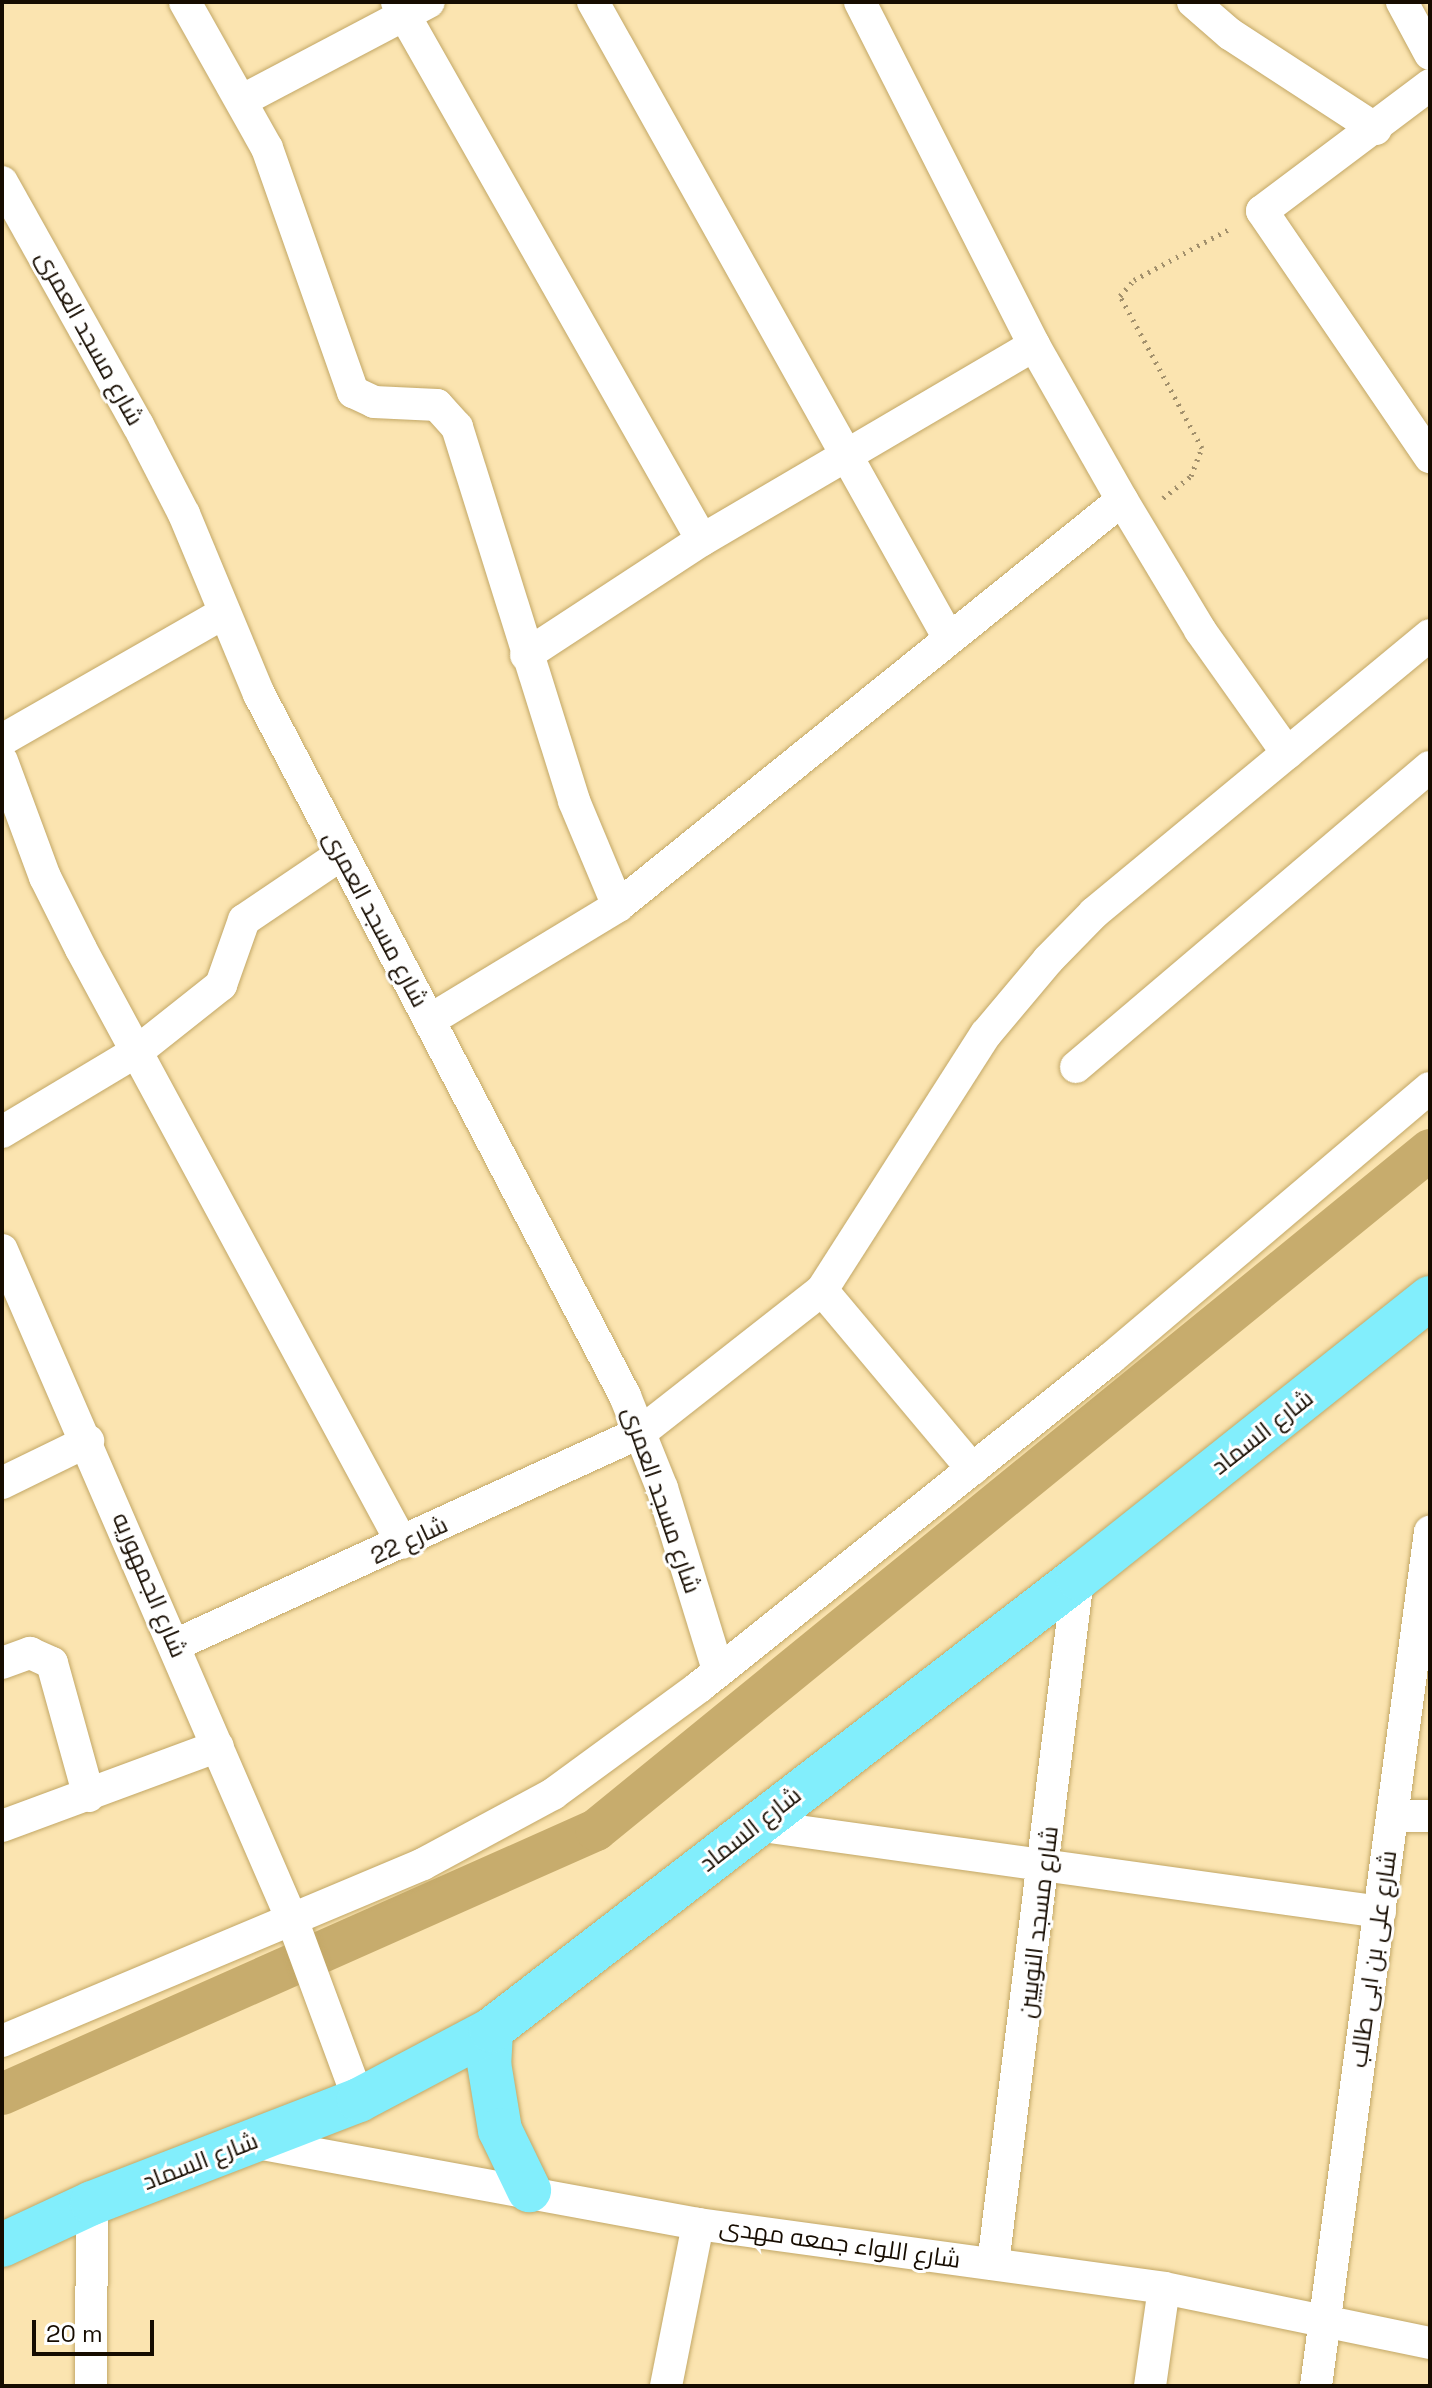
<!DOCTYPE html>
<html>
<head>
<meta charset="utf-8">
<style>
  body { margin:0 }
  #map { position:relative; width:1432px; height:2388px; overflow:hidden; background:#fbe4b0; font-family:"Space Grotesk",Cairo,sans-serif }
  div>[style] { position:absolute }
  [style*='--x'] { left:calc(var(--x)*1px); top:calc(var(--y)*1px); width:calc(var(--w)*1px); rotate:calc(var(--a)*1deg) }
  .canal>* { height:42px; margin:-21px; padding:0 21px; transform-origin:21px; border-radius:21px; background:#c7ac6d }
  .path>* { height:5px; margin-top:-2.5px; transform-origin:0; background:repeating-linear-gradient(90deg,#a2906c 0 2px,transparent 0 8px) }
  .roads { filter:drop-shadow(0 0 2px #c2a766) drop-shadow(0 0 2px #c2a766) }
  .minor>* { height:32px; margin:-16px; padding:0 16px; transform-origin:16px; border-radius:16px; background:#fff }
  .trunk>* { height:44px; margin:-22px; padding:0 22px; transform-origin:22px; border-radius:22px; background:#82eefc }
  span { translate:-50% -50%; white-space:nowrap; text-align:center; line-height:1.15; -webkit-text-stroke:6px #fff; paint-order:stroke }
  .street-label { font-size:24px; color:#160c00 }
  .frame { position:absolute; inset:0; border:4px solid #160c00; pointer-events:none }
  .scale { position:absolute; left:32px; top:2320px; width:122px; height:36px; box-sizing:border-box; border:4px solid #160c00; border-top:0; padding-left:10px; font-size:24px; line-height:28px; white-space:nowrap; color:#160c00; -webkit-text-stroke:6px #fff; paint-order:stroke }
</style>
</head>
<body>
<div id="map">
  <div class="canal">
    <i style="--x:2;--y:2094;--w:650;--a:-23.96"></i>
    <i style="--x:596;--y:1830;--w:1076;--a:-39.19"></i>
  </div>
  <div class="path">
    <i style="--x:1163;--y:498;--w:36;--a:-38"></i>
    <i style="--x:1191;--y:476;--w:30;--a:-69"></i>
    <i style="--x:1202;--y:448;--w:173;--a:-118.3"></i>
    <i style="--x:1120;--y:296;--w:21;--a:-49"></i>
    <i style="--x:1134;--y:280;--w:108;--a:-28.2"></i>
  </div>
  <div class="roads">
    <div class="minor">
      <i style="--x:185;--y:2;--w:167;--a:60.7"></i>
      <i style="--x:267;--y:148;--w:259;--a:70.6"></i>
      <i style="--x:353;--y:392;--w:23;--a:25"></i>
      <i style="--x:374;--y:402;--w:63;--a:2.7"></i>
      <i style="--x:437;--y:405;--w:30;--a:48"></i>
      <i style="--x:457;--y:427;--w:392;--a:72.6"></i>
      <i style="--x:574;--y:801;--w:114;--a:67.3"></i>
      <i style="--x:397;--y:2;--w:618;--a:60.45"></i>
      <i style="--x:593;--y:2;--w:727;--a:60.79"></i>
      <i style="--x:860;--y:2;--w:385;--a:63.1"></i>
      <i style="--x:1034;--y:345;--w:178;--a:60.4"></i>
      <i style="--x:1122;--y:500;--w:152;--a:59"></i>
      <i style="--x:1200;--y:630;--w:151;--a:54.7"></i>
      <i style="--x:1193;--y:2;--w:49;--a:40.9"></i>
      <i style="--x:1230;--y:34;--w:174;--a:33.1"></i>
      <i style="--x:1402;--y:2;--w:59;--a:61.7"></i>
      <i style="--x:1430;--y:85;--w:210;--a:143.1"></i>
      <i style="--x:1262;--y:211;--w:298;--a:55.7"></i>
      <i style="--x:243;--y:100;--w:210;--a:-27.8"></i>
      <i style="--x:2;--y:182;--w:278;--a:60.8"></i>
      <i style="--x:138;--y:425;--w:100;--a:62.7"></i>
      <i style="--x:184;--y:514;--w:195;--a:67.4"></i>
      <i style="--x:259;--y:694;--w:792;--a:62.46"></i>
      <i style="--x:625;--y:1396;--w:99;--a:68.1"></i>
      <i style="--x:662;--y:1488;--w:190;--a:72.9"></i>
      <i style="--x:526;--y:655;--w:210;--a:-33.2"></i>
      <i style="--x:702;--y:540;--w:385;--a:-30.4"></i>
      <i style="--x:2;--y:740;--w:256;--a:-29.8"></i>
      <i style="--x:2;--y:761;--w:124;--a:69.7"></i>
      <i style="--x:45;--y:877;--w:80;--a:63.4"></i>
      <i style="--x:81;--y:949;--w:675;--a:61.61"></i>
      <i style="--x:430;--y:1020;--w:220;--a:-31.2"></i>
      <i style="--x:618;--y:906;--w:647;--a:-38.85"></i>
      <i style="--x:1076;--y:1067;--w:464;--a:-40.3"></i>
      <i style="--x:2;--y:1132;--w:160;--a:-30.9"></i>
      <i style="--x:139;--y:1050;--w:105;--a:-38.4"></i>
      <i style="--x:221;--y:985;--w:69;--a:-70.5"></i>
      <i style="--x:244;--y:920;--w:118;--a:-34"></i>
      <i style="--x:2;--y:1250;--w:732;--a:66.59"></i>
      <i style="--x:293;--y:1922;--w:190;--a:69.7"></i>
      <i style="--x:822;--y:1290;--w:234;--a:50"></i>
      <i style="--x:2;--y:1483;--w:96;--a:-26"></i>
      <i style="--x:175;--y:1645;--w:512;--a:-24.56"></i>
      <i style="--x:641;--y:1432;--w:230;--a:-38.1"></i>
      <i style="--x:822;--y:1290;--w:304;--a:-57.4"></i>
      <i style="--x:986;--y:1034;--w:97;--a:-50"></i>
      <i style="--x:1048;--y:960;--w:66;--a:-45.6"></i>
      <i style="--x:1094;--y:913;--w:436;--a:-39.6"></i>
      <i style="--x:2;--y:1663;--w:30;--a:-20"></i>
      <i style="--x:30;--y:1653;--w:24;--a:24"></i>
      <i style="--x:52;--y:1663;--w:138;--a:74.5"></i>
      <i style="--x:1393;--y:1816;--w:37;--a:0"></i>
      <i style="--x:755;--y:1825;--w:631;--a:7.92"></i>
      <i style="--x:2;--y:1826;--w:230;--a:-20.3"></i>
      <i style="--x:2;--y:2041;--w:457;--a:-22.8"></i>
      <i style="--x:423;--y:1864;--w:148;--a:-28.3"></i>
      <i style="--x:553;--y:1794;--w:181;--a:-36.2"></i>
      <i style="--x:699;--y:1687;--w:526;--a:-38.59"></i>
      <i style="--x:1110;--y:1359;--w:419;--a:-40.3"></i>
      <i style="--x:251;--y:2142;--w:454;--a:10.4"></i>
      <i style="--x:698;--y:2224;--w:470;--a:7.8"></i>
      <i style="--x:1164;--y:2288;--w:272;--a:11.7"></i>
      <i style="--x:993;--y:2264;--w:691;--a:-82.94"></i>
      <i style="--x:91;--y:2386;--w:183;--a:-89.7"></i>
      <i style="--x:666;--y:2386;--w:165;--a:-78.8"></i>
      <i style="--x:1150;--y:2386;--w:99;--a:-81.9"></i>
      <i style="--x:1316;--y:2386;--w:862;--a:-82.4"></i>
    </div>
    <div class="trunk">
      <i style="--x:491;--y:2030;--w:33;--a:93"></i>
      <i style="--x:489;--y:2063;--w:68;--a:80.7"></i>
      <i style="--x:500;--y:2130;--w:67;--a:64.2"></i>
      <i style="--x:2;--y:2245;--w:99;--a:-25"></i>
      <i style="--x:92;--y:2203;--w:286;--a:-21.1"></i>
      <i style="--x:359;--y:2100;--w:149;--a:-27.9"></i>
      <i style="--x:491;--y:2030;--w:741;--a:-37.6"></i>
      <i style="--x:1078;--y:1578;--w:450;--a:-38.5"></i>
    </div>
  </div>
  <div class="street-label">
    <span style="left:90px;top:338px;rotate:61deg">شارع مسجد العمرى</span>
    <span style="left:376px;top:919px;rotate:62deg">شارع مسجد العمرى</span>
    <span style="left:1262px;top:1432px;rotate:-38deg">شارع السماد</span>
    <span style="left:662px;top:1500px;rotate:71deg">شارع مسجد العمرى</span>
    <span style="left:409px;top:1540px;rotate:-25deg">شارع 22</span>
    <span style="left:150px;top:1585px;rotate:67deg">شارع الجمهوريه</span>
    <span style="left:750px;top:1829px;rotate:-38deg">شارع السماد</span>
    <span style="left:1038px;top:1922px;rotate:-83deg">شارع مسجد النوبيين</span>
    <span style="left:1373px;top:1959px;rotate:-82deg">شارع على بن ابى طالب</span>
    <span style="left:200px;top:2161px;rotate:-21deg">شارع السماد</span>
    <span style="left:840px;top:2243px;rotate:8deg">شارع اللواء جمعه مهدى</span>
  </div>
  <div class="frame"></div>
  <div class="scale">20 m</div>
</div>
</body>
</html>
